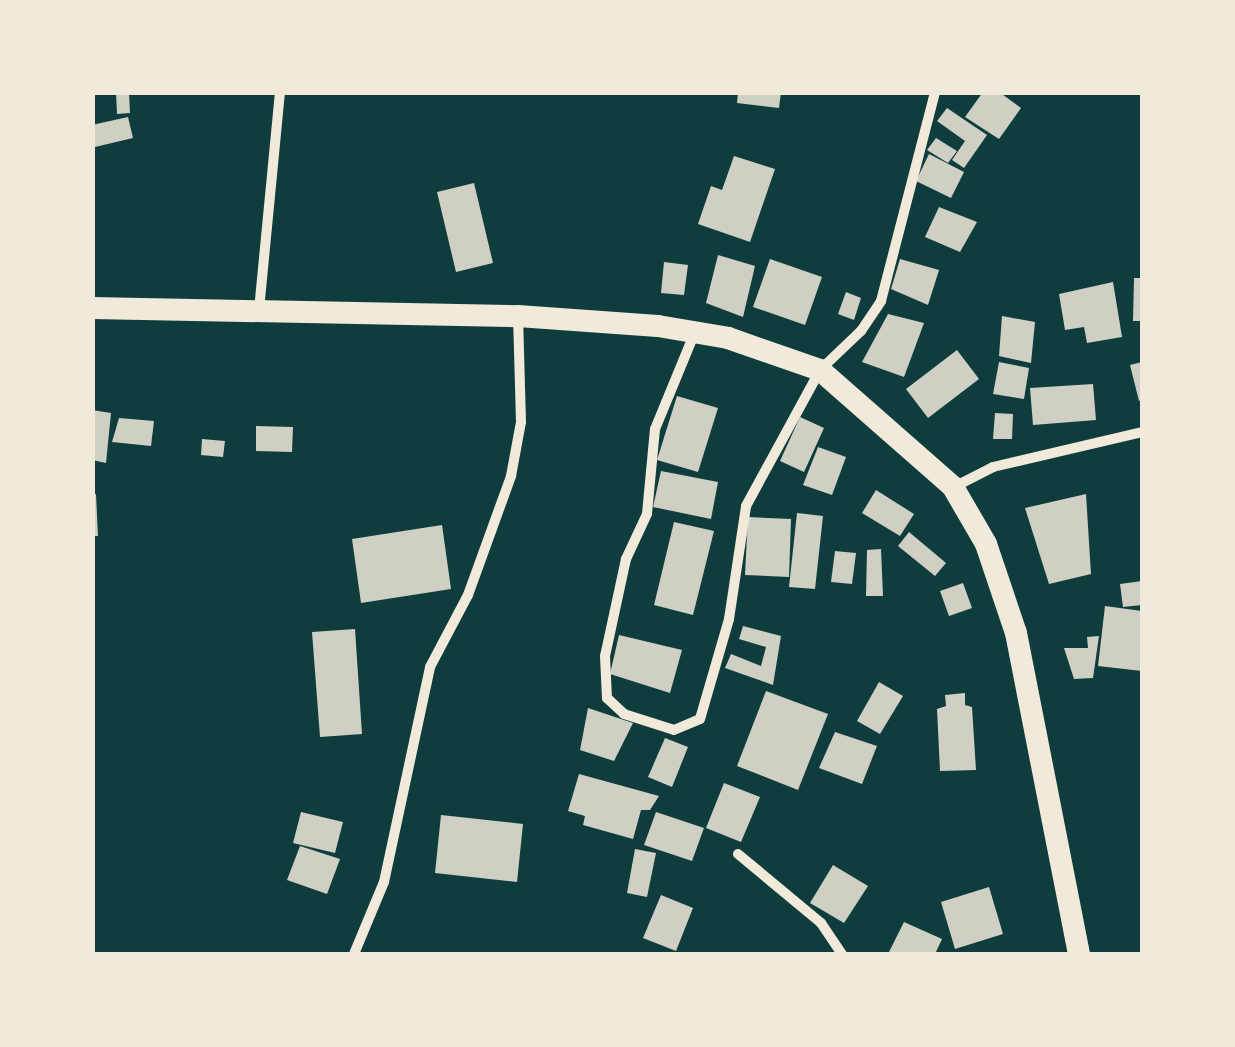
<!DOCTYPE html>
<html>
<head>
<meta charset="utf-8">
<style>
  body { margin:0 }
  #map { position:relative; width:1235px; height:1047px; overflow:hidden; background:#0f3d3e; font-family:Signika,sans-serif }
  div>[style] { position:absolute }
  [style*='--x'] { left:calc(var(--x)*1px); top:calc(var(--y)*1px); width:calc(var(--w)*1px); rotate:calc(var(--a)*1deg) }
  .building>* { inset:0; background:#cfcfc3 }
  .minor>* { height:10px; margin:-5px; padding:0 5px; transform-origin:5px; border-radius:5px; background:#f1e9da }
  .primary>* { height:22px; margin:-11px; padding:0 11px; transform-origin:11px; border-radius:11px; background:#f1e9da }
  span { translate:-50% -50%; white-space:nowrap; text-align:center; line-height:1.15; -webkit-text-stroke:8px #f1e9da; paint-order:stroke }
  .frame { position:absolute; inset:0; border:95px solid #f1e9da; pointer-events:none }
</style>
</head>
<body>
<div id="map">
  <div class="building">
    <i style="clip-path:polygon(116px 92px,129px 92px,130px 113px,117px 114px)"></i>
    <i style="clip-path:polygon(738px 92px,781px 92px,779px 108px,737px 103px)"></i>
    <i style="clip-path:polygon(983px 92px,999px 92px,1021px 108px,999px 139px,965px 117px)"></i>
    <i style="clip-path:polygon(947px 108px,987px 135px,964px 168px,952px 160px,965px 141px,937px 121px)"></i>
    <i style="clip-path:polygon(128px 117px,133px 138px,95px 147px,92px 125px)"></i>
    <i style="clip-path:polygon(936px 138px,957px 151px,948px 163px,927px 150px)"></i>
    <i style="clip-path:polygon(929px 154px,964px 172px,951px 198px,916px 181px)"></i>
    <i style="clip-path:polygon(734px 156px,775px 169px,750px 242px,698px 224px,711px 186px,722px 190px)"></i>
    <i style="clip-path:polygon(474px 183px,493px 263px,456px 272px,437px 192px)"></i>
    <i style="clip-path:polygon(939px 207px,977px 222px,960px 252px,925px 237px)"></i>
    <i style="clip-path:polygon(718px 255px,755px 266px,743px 317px,706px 303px)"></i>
    <i style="clip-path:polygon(770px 259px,822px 277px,805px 325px,753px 307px)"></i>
    <i style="clip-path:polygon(900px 259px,939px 270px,928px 305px,891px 289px)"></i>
    <i style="clip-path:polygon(664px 262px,688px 265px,684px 295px,661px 293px)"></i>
    <i style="clip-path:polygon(1134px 278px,1142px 278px,1142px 321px,1133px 321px)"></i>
    <i style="clip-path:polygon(1113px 282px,1122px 337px,1087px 343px,1084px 327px,1065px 330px,1059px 294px)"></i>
    <i style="clip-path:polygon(846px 292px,861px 298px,854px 320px,838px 314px)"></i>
    <i style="clip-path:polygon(888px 314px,924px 323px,904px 377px,862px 362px)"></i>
    <i style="clip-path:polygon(1002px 316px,1035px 322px,1031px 363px,999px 356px)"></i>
    <i style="clip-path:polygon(957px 350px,979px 379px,928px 418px,906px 389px)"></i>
    <i style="clip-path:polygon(999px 362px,1029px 368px,1024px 399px,993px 394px)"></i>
    <i style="clip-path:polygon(1142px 362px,1142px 400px,1139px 401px,1130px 365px)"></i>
    <i style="clip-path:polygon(1093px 384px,1096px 420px,1033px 425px,1030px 388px)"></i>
    <i style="clip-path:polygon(677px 396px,718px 408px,698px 472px,657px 460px)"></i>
    <i style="clip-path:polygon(92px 410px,111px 413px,106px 463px,92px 460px)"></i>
    <i style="clip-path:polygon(995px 413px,1013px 414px,1012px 439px,993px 439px)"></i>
    <i style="clip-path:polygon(800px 417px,824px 428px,804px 472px,780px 461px)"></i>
    <i style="clip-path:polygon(119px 418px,154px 421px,151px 446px,112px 442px)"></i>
    <i style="clip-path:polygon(256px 426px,293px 427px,292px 452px,256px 451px)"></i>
    <i style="clip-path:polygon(202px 439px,225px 441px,223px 457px,201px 455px)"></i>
    <i style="clip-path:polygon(818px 447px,846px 457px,832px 495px,803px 485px)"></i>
    <i style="clip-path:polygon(661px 471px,718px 482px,711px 519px,653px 507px)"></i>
    <i style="clip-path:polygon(876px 490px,914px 514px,900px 536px,862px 513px)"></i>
    <i style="clip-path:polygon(92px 494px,96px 494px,98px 536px,92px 536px)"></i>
    <i style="clip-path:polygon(1086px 494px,1091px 574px,1049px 584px,1025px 508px)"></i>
    <i style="clip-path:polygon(797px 513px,823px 516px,815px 589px,789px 587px)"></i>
    <i style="clip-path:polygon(748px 517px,791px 519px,789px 577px,745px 575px)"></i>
    <i style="clip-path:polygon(674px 522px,714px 531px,693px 615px,654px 605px)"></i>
    <i style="clip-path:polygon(442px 525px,451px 589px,361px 603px,352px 539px)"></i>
    <i style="clip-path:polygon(909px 532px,946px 563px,935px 576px,898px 546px)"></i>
    <i style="clip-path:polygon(881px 549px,883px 596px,866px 596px,867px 550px)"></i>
    <i style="clip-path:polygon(835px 551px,856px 553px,852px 584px,831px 582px)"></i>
    <i style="clip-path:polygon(1142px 581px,1142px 605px,1123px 607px,1120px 584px)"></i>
    <i style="clip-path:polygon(963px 583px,972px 608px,949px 616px,940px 591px)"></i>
    <i style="clip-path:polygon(1105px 606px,1142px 611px,1142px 671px,1098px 666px)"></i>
    <i style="clip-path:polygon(743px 626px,781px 636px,773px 685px,725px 668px,731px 654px,761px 666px,766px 647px,739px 639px)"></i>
    <i style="clip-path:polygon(355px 629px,362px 734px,320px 737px,312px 632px)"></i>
    <i style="clip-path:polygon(619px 635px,682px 650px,670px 693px,610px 674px)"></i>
    <i style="clip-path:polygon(1099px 636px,1093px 678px,1074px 679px,1064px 648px,1088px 648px,1087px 637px)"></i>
    <i style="clip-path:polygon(879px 682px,903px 696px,880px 734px,857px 721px)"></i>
    <i style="clip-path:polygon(766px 691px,828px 714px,798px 790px,737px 766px)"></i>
    <i style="clip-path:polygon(965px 693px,965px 705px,972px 707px,976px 770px,940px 771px,937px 709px,946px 706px,945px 695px)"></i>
    <i style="clip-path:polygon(588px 708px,633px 723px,614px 761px,580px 750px)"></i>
    <i style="clip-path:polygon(835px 732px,877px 746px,862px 784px,819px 768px)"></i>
    <i style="clip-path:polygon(665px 738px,688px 747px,672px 787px,648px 777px)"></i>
    <i style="clip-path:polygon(579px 774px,659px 796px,650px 810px,641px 810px,633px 839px,583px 825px,585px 816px,568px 811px)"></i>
    <i style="clip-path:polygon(724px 783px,760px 797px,741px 842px,706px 828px)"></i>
    <i style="clip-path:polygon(301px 812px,343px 822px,335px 853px,293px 843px)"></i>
    <i style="clip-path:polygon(656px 812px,704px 828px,692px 861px,644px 845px)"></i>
    <i style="clip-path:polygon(441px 815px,523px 824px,517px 882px,435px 873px)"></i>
    <i style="clip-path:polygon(300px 846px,340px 859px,327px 894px,287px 880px)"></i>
    <i style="clip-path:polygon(635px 849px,656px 853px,647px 897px,627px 893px)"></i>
    <i style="clip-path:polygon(833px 865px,868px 886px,844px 923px,810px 903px)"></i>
    <i style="clip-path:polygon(989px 887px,1003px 934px,955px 949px,941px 902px)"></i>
    <i style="clip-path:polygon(661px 895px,693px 908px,676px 951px,643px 938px)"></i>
    <i style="clip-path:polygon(904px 922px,942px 939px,935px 954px,888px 954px)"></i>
  </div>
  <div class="minor">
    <i style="--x:259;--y:310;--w:219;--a:-84.5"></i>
    <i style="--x:695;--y:332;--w:105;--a:112.4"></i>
    <i style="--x:655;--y:429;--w:85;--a:95.4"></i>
    <i style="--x:647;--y:514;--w:50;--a:115"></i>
    <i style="--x:626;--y:559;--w:99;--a:102.2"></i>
    <i style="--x:605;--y:656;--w:42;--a:87.3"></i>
    <i style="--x:607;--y:698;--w:23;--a:43"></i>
    <i style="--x:624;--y:714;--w:52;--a:17.7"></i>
    <i style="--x:674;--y:730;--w:28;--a:-23"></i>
    <i style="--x:700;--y:719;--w:104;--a:-73.8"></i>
    <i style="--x:729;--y:619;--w:114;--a:-81.4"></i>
    <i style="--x:746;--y:506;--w:155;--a:-61.4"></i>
    <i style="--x:820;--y:370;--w:57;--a:-43.6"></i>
    <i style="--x:861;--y:331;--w:36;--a:-56"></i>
    <i style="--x:881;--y:301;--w:216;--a:-75.5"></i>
    <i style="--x:954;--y:487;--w:44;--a:-27.1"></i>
    <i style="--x:993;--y:467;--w:153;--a:-13.2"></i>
    <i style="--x:738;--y:854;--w:108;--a:39.7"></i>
    <i style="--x:821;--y:923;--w:37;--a:56"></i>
    <i style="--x:354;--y:954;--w:78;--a:-67.4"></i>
    <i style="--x:384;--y:882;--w:220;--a:-77.9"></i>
    <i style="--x:430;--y:667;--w:81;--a:-62.2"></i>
    <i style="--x:468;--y:595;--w:127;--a:-70.1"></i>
    <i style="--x:511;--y:476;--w:55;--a:-79.5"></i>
    <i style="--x:521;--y:422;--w:106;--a:-91.6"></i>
  </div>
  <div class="primary">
    <i style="--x:92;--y:308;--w:426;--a:1.1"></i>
    <i style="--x:518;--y:316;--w:140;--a:4.1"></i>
    <i style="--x:658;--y:326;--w:71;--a:9.7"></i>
    <i style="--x:728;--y:338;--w:97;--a:19.2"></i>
    <i style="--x:820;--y:370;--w:177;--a:41.3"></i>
    <i style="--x:953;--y:487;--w:66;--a:59.9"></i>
    <i style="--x:986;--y:544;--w:94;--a:71.4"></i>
    <i style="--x:1016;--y:633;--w:327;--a:78.9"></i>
  </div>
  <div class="frame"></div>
</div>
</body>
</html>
